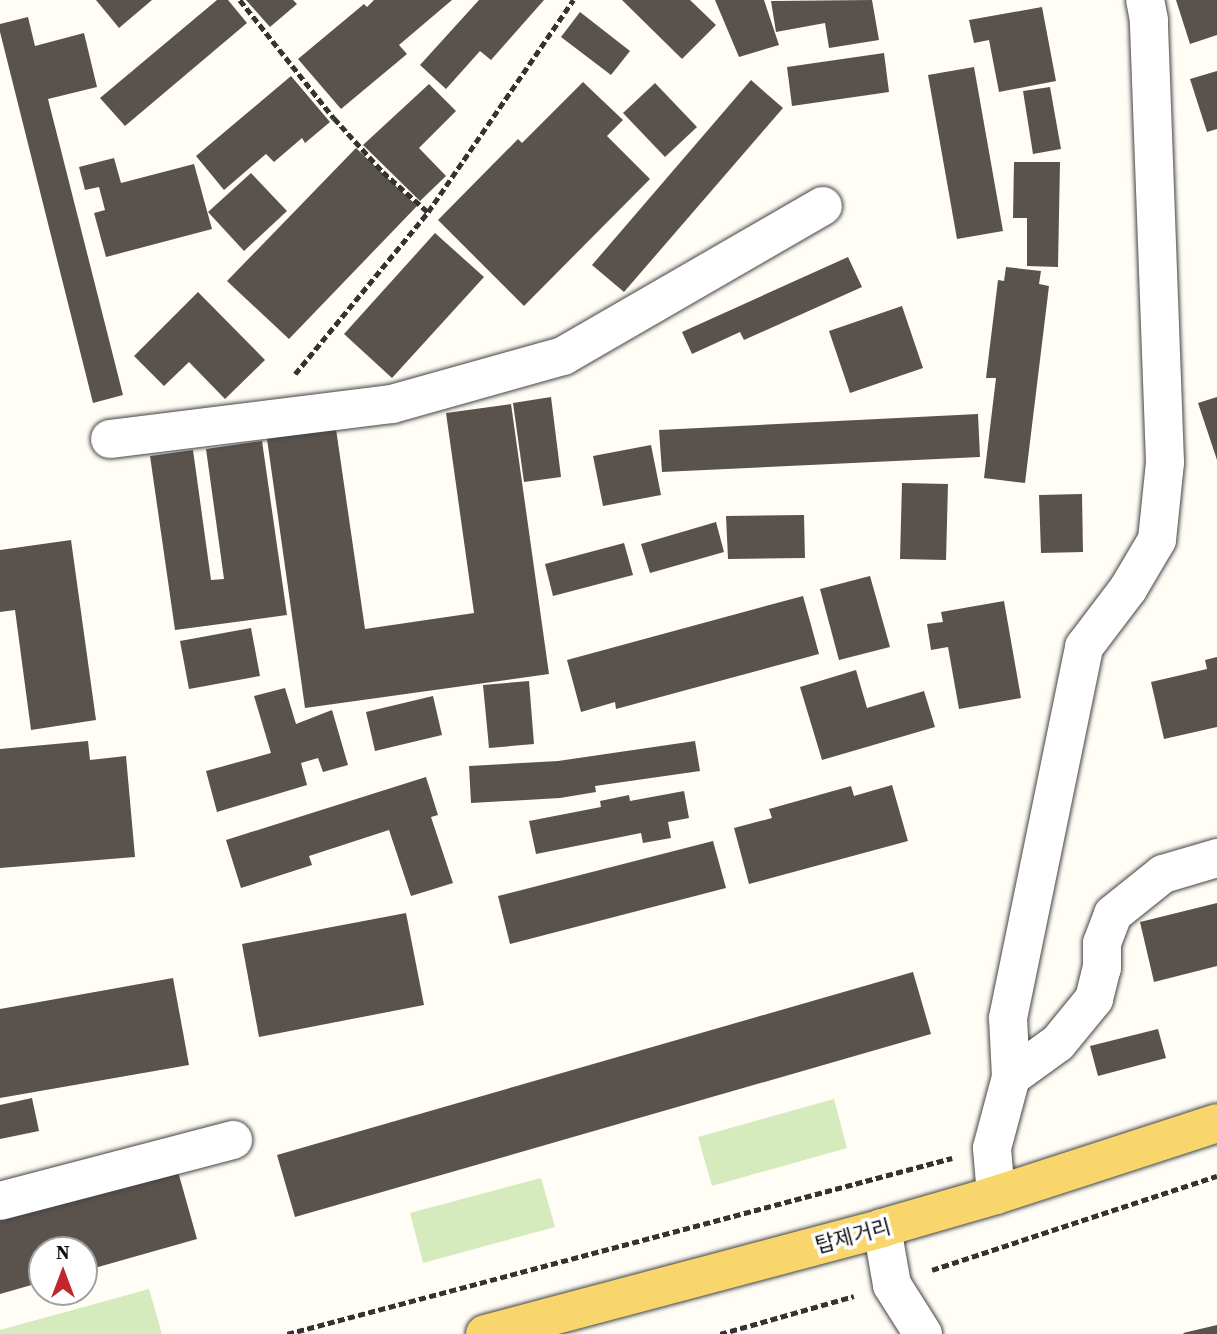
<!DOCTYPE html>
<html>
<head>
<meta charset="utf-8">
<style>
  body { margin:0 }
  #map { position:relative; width:1217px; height:1334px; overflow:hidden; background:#fffdf5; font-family:"Source Serif 4","Noto Sans KR",serif }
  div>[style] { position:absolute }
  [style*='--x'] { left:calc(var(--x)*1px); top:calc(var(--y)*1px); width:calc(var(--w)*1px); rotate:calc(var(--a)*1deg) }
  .green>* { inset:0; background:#d5ebbd }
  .building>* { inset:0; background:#5a524d }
  .path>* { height:4.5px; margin-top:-2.25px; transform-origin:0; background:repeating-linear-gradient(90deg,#333 0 7px,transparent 0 10.5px) }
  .roads { filter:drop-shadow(0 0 2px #444) drop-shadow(0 0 2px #444) }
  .minor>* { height:38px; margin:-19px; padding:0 19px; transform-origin:19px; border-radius:19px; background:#fff }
  .major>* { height:38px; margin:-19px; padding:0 19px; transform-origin:19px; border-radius:19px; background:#f9d66b }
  span { translate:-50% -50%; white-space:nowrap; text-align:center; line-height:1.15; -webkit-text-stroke:7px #fff; paint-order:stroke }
  .street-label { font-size:21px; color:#111 }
  .north { position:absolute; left:28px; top:1236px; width:70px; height:70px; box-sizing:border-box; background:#fff; border:2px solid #a0a0a0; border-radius:50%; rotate:0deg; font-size:19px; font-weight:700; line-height:28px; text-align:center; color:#111 }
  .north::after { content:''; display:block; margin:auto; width:24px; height:32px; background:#c4262e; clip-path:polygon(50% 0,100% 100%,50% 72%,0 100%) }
</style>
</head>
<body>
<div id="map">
  <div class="green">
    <i style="clip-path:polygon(834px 1099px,847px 1148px,712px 1186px,698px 1137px)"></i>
    <i style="clip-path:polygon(541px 1178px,555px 1227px,423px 1263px,410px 1213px)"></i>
    <i style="clip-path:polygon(149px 1289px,162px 1334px,0 1334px,0 1330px)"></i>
  </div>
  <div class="building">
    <i style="clip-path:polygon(96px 0,152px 0,119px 28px)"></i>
    <i style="clip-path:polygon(217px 0,228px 0,247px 23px,125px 126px,100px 98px)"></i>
    <i style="clip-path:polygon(246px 0,293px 0,297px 4px,270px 27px)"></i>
    <i style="clip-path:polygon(374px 0,452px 0,399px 45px,407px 54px,341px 109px,298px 59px,364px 4px,367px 7px)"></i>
    <i style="clip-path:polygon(479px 0,544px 0,491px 60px,480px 51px,446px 89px,420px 65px)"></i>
    <i style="clip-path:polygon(622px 0,690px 0,716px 25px,682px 59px)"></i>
    <i style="clip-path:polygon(715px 0,764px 0,779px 45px,739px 57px)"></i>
    <i style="clip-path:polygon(872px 0,879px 40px,829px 48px,825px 23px,776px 32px,771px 1px)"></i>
    <i style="clip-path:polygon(1176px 0,1217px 0,1217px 35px,1190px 44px)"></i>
    <i style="clip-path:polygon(1042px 7px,1056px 81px,999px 92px,989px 40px,974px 43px,969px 20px)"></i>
    <i style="clip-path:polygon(580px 12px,630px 51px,611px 75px,561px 37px)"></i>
    <i style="clip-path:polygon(28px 17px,35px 46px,84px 33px,97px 87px,48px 99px,123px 395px,93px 403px,0 32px,0 24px)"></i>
    <i style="clip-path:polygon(884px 53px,889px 92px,792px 106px,787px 67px)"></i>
    <i style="clip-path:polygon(974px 67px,1003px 231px,957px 239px,928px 75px)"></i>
    <i style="clip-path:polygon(1217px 71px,1217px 129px,1207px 132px,1190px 79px)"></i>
    <i style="clip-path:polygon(291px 76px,330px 122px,305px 143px,302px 138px,274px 162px,266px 154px,224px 190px,196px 156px)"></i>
    <i style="clip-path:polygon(751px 80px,783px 108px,624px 292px,592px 265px)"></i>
    <i style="clip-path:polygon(583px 82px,623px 120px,607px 136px,650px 179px,524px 306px,438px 220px,518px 139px,522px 143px)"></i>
    <i style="clip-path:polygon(655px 83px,697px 127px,665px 157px,623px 113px)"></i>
    <i style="clip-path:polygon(429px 84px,456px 111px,419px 148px,446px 176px,420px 201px,363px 145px)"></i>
    <i style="clip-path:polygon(1050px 87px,1061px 149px,1033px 154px,1023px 91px)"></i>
    <i style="clip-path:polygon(356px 148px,417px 206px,289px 339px,227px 281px)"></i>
    <i style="clip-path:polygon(114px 158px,121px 183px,194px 164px,212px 229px,106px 257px,94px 213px,105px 210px,99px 187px,85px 190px,79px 167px)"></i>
    <i style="clip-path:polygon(1014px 162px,1060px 162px,1058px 267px,1027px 266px,1027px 218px,1013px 218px)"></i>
    <i style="clip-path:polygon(251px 173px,287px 211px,244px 251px,208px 212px)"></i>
    <i style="clip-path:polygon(435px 233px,484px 277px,392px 378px,344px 334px)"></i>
    <i style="clip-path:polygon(848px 257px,862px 287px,744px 340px,740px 332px,692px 354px,682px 332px)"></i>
    <i style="clip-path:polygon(1006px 267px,1041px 271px,1039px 284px,1049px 286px,1025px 483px,984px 478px,996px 378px,986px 378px,998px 280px,1004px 281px)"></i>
    <i style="clip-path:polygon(198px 292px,265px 360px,225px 399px,189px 362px,164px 386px,134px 356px)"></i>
    <i style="clip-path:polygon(902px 306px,923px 368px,850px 393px,829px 331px)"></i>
    <i style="clip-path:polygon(551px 397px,561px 477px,524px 482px,513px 403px)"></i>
    <i style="clip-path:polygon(1217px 397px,1217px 460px,1198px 403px)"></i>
    <i style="clip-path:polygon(511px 404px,549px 674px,305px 708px,267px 439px,336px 429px,365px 629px,474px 613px,446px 413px)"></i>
    <i style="clip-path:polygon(978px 414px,980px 457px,662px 472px,659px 430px)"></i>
    <i style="clip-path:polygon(262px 441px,287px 615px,175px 630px,150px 456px,193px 450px,211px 580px,224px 579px,206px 449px)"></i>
    <i style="clip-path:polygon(651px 445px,661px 495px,603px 506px,593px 456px)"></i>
    <i style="clip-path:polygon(902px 483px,948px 484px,946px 560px,900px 559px)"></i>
    <i style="clip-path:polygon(1082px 494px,1083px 552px,1041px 553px,1039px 495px)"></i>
    <i style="clip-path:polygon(804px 515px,805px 558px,728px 559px,726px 516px)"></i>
    <i style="clip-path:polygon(716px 522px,724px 552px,650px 573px,641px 544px)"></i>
    <i style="clip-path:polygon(71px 540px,96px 720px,31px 730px,15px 610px,0 612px,0 550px)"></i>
    <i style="clip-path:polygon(624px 543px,633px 575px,553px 596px,545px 564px)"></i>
    <i style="clip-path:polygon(870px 576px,890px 647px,839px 660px,820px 589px)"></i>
    <i style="clip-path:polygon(803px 596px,819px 654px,616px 709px,615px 702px,581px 712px,567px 660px)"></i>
    <i style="clip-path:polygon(1004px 601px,1021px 698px,959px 709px,948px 647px,931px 650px,927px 624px,943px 622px,941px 612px)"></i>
    <i style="clip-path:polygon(251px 628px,260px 676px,189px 689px,180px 641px)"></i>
    <i style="clip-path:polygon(1217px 657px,1217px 727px,1164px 739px,1151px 682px,1207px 669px,1205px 660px)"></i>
    <i style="clip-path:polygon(856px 670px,867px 708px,924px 691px,935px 727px,822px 760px,800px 687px)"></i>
    <i style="clip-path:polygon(529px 681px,534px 744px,489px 748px,483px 685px)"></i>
    <i style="clip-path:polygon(285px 688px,296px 724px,332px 710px,348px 765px,323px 772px,318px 758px,301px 763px,307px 785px,217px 812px,206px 771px,271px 753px,254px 696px)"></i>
    <i style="clip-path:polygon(433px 696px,442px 735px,375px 751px,366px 712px)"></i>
    <i style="clip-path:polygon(88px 741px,90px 760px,126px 756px,135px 857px,0 868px,0 749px)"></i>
    <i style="clip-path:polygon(695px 741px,700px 771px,595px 786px,596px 792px,560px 798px,471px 803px,469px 766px,558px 761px)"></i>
    <i style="clip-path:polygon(426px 777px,438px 815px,431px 817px,453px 883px,411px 896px,389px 830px,309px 856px,312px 865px,241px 888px,226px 840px)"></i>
    <i style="clip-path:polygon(892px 785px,908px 841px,749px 884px,734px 828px,772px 818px,769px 809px,851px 786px,854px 796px)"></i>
    <i style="clip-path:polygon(684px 791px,689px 818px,668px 822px,671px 838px,643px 843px,641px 833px,536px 854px,529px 821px,601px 807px,600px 801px,629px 795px,630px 801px)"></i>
    <i style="clip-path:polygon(713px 841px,726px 888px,510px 944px,498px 896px)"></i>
    <i style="clip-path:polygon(1217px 903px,1217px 966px,1154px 982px,1140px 922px)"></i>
    <i style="clip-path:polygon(406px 913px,424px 1005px,259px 1037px,242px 944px)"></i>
    <i style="clip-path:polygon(913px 972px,931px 1034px,295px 1217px,277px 1155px)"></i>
    <i style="clip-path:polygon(173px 978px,189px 1065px,0 1098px,0 1009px)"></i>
    <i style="clip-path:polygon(1158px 1029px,1166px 1058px,1098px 1076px,1090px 1046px)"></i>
    <i style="clip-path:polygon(32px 1098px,39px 1131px,0 1139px,0 1105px)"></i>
    <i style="clip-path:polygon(177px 1168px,197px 1239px,84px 1271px,84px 1250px,42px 1250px,42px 1282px,0 1294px,0 1218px)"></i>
    <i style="clip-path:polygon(1217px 1325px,1217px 1334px,1184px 1334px,1183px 1333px)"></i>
  </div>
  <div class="path">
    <i style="--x:240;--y:0;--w:151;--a:51.5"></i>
    <i style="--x:334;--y:118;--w:73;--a:47.8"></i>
    <i style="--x:383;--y:172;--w:60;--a:41.6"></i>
    <i style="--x:295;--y:374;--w:210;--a:-50.6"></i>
    <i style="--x:428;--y:212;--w:257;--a:-55.6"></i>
    <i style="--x:932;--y:1270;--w:300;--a:-18.3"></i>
    <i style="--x:287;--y:1334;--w:688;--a:-14.82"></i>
    <i style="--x:720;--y:1334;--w:139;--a:-15.8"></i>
  </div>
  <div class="roads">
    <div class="minor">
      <i style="--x:110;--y:439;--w:284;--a:-7.1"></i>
      <i style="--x:392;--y:404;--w:178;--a:-15.7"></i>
      <i style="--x:563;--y:356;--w:300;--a:-30"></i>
      <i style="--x:1011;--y:1077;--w:58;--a:-35.9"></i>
      <i style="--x:1058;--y:1043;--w:57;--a:-50.7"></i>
      <i style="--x:1094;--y:999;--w:32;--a:-76"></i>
      <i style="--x:1102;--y:968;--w:25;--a:-90"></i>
      <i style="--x:1102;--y:943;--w:31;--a:-69"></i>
      <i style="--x:1113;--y:914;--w:64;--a:-38.7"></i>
      <i style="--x:1163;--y:874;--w:56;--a:-16.5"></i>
      <i style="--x:996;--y:1195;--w:47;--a:-94.9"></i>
      <i style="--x:992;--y:1148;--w:73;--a:-75"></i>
      <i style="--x:1011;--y:1077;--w:59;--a:-92.9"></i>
      <i style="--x:1008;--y:1018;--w:379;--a:-78.4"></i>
      <i style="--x:1084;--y:647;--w:73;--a:-52.8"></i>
      <i style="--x:1128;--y:589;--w:57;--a:-59.4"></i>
      <i style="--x:1157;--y:540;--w:78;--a:-84.1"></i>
      <i style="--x:1165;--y:462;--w:442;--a:-92.1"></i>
      <i style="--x:1149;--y:20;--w:20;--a:-101"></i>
      <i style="--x:0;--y:1201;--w:241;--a:-14.7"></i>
      <i style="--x:882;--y:1228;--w:58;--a:80"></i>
      <i style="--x:892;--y:1285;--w:58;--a:57.7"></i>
    </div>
    <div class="major">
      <i style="--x:485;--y:1334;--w:411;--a:-14.9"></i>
      <i style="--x:882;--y:1228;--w:119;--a:-16.1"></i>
      <i style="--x:996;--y:1195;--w:232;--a:-18"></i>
    </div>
  </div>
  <div class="street-label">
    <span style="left:853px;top:1236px;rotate:-15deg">탑제거리</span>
  </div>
  <div class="north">N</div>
</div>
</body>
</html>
